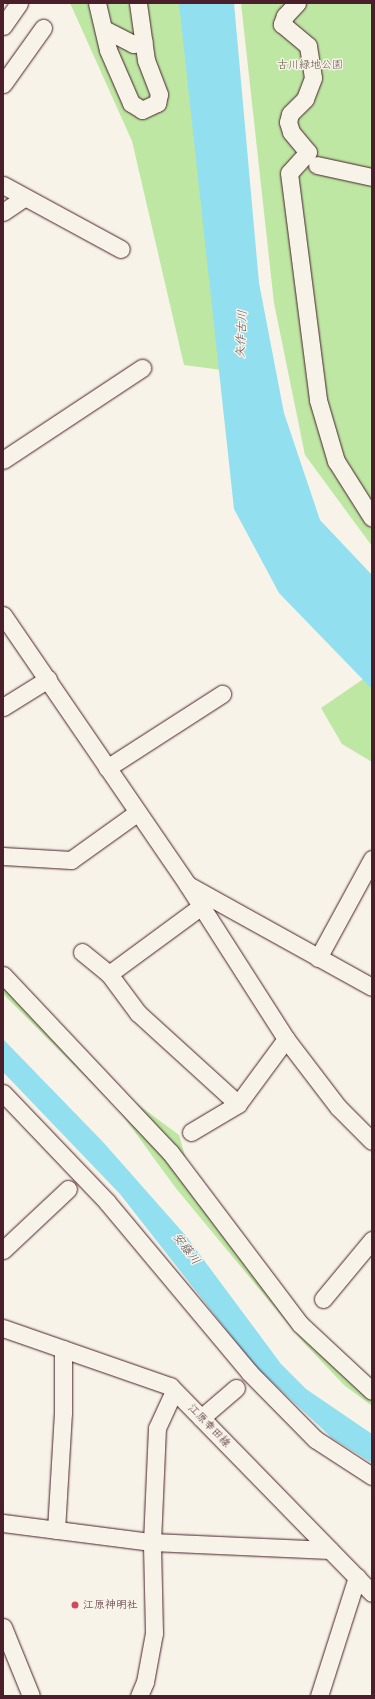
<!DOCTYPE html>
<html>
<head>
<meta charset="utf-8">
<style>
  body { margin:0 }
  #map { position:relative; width:375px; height:1699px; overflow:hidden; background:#f7f3e8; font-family:"Architects Daughter","Klee One",sans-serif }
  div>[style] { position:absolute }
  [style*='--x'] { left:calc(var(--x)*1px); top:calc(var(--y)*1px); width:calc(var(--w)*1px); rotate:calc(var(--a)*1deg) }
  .green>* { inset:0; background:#bde7a3 }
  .water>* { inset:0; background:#91dfef }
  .roads { filter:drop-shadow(0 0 1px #4a1f2b) drop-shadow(0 0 1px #4a1f2b) }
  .minor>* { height:17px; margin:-8.5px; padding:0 8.5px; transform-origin:8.5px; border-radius:8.5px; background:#f7f3e8 }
  .dots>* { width:11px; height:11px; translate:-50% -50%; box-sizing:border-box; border:2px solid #f7f3e8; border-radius:50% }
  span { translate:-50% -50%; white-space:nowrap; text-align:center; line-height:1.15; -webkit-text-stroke:3px #f7f3e8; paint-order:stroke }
  .park-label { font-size:11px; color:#675149 }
  .street-label { font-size:11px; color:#4a1f2b }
  .poi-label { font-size:11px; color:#4a1f2b }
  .left { translate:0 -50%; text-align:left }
  .water-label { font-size:12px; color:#5c4f5c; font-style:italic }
  .frame { position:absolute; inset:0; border:4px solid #4a1f2b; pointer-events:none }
</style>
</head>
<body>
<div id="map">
  <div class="green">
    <i style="clip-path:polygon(70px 3px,195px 3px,222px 370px,184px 365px,132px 141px)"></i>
    <i style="clip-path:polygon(241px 3px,372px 3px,372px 546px,305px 455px,274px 303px)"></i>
    <i style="clip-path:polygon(372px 673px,372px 762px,342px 744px,321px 708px)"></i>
    <i style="clip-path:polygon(3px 968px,128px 1097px,179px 1135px,188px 1166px,311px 1323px,372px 1384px,372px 1406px,344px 1385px,303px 1342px,175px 1187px,118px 1109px,3px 994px)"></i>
  </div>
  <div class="water">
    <i style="clip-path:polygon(179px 3px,234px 3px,259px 283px,284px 413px,320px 520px,372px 575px,372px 689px,279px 593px,234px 509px)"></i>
    <i style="clip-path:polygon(3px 1039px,103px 1142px,186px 1236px,281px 1364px,306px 1389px,372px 1434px,372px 1463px,332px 1438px,253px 1364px,120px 1194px,3px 1072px)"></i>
  </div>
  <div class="roads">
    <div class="minor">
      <i style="--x:97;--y:3;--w:48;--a:76.8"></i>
      <i style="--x:108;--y:50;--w:58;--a:66.5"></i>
      <i style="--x:131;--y:103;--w:13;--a:32"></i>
      <i style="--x:142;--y:110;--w:17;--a:-25"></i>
      <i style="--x:157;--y:103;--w:9;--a:-77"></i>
      <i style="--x:159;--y:94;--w:36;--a:-111"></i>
      <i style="--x:146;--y:60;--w:58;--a:-98"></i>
      <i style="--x:297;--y:3;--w:18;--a:133"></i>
      <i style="--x:285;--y:16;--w:9;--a:111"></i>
      <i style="--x:282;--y:24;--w:34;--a:40"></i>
      <i style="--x:308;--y:46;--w:32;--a:81"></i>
      <i style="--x:313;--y:78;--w:22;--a:111"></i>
      <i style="--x:305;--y:99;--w:21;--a:135"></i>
      <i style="--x:290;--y:114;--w:8;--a:104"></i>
      <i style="--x:288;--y:122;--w:10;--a:73"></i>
      <i style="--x:291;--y:132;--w:26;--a:50"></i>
      <i style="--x:308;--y:152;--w:28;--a:132"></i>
      <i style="--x:289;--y:173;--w:229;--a:82.7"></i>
      <i style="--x:318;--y:400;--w:64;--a:73.6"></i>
      <i style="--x:336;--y:461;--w:67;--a:57.7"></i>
      <i style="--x:3;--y:26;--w:28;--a:-55"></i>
      <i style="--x:104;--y:29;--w:33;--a:27"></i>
      <i style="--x:133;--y:44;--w:11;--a:-15"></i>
      <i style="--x:3;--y:84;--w:69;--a:-54.5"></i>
      <i style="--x:317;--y:165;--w:56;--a:12.3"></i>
      <i style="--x:3;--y:185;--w:134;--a:28.5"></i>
      <i style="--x:3;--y:212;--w:25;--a:-34"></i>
      <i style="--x:3;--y:460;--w:167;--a:-33.5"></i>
      <i style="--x:3;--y:615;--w:326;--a:55.6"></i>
      <i style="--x:187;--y:884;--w:184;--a:57.4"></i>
      <i style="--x:286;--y:1039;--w:86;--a:52.6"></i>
      <i style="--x:338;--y:1107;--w:48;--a:45"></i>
      <i style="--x:3;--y:707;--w:53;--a:-31.9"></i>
      <i style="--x:107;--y:768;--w:137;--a:-32.8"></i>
      <i style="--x:3;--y:856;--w:68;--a:3.4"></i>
      <i style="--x:71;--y:860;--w:82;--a:-35.6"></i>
      <i style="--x:188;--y:885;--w:210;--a:29"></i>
      <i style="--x:82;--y:952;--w:35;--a:39"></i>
      <i style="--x:109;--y:974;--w:49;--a:53.4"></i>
      <i style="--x:138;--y:1013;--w:135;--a:42.3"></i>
      <i style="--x:318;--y:958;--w:113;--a:-61.4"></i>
      <i style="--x:109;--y:974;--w:112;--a:-36.3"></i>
      <i style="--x:3;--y:975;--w:243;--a:46.7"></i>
      <i style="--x:170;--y:1152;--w:216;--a:52.9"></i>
      <i style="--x:300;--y:1324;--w:98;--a:42.9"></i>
      <i style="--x:3;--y:1093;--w:151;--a:46.3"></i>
      <i style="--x:107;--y:1202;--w:222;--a:50.1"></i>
      <i style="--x:249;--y:1372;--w:94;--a:45.4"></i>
      <i style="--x:315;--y:1439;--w:68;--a:33"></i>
      <i style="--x:191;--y:1132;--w:55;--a:-30.8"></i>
      <i style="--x:238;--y:1104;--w:81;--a:-53.6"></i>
      <i style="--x:3;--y:1250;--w:89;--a:-43.2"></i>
      <i style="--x:323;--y:1299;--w:77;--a:-50.3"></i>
      <i style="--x:3;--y:1328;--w:177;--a:19.2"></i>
      <i style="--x:170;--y:1386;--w:289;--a:45.7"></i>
      <i style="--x:201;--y:1418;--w:46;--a:-40.6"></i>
      <i style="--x:3;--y:1523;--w:150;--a:7.3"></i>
      <i style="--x:152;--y:1542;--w:178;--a:2.6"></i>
      <i style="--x:56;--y:1530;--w:117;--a:-86.6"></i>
      <i style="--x:63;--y:1413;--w:64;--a:-90"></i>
      <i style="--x:3;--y:1627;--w:74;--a:67.9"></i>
      <i style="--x:139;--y:1696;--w:15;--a:-67"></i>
      <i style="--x:145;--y:1682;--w:50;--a:-79.6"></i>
      <i style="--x:154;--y:1633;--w:91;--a:-91.3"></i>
      <i style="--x:152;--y:1542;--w:114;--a:-87.5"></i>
      <i style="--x:157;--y:1428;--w:41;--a:-65.3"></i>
      <i style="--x:319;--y:1696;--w:125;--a:-72.3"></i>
    </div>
  </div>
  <div class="dots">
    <i style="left:75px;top:1605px;background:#d1495b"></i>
  </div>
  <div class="park-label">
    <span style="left:310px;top:65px">古川緑地公園</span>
  </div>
  <div class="street-label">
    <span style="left:209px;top:1426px;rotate:46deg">江原幸田線</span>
  </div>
  <div class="poi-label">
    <span class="left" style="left:83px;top:1605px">江原神明社</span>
  </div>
  <div class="water-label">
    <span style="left:242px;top:334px;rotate:-87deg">矢作古川</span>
    <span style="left:186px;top:1249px;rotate:53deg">安藤川</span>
  </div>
  <div class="frame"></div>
</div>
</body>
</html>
